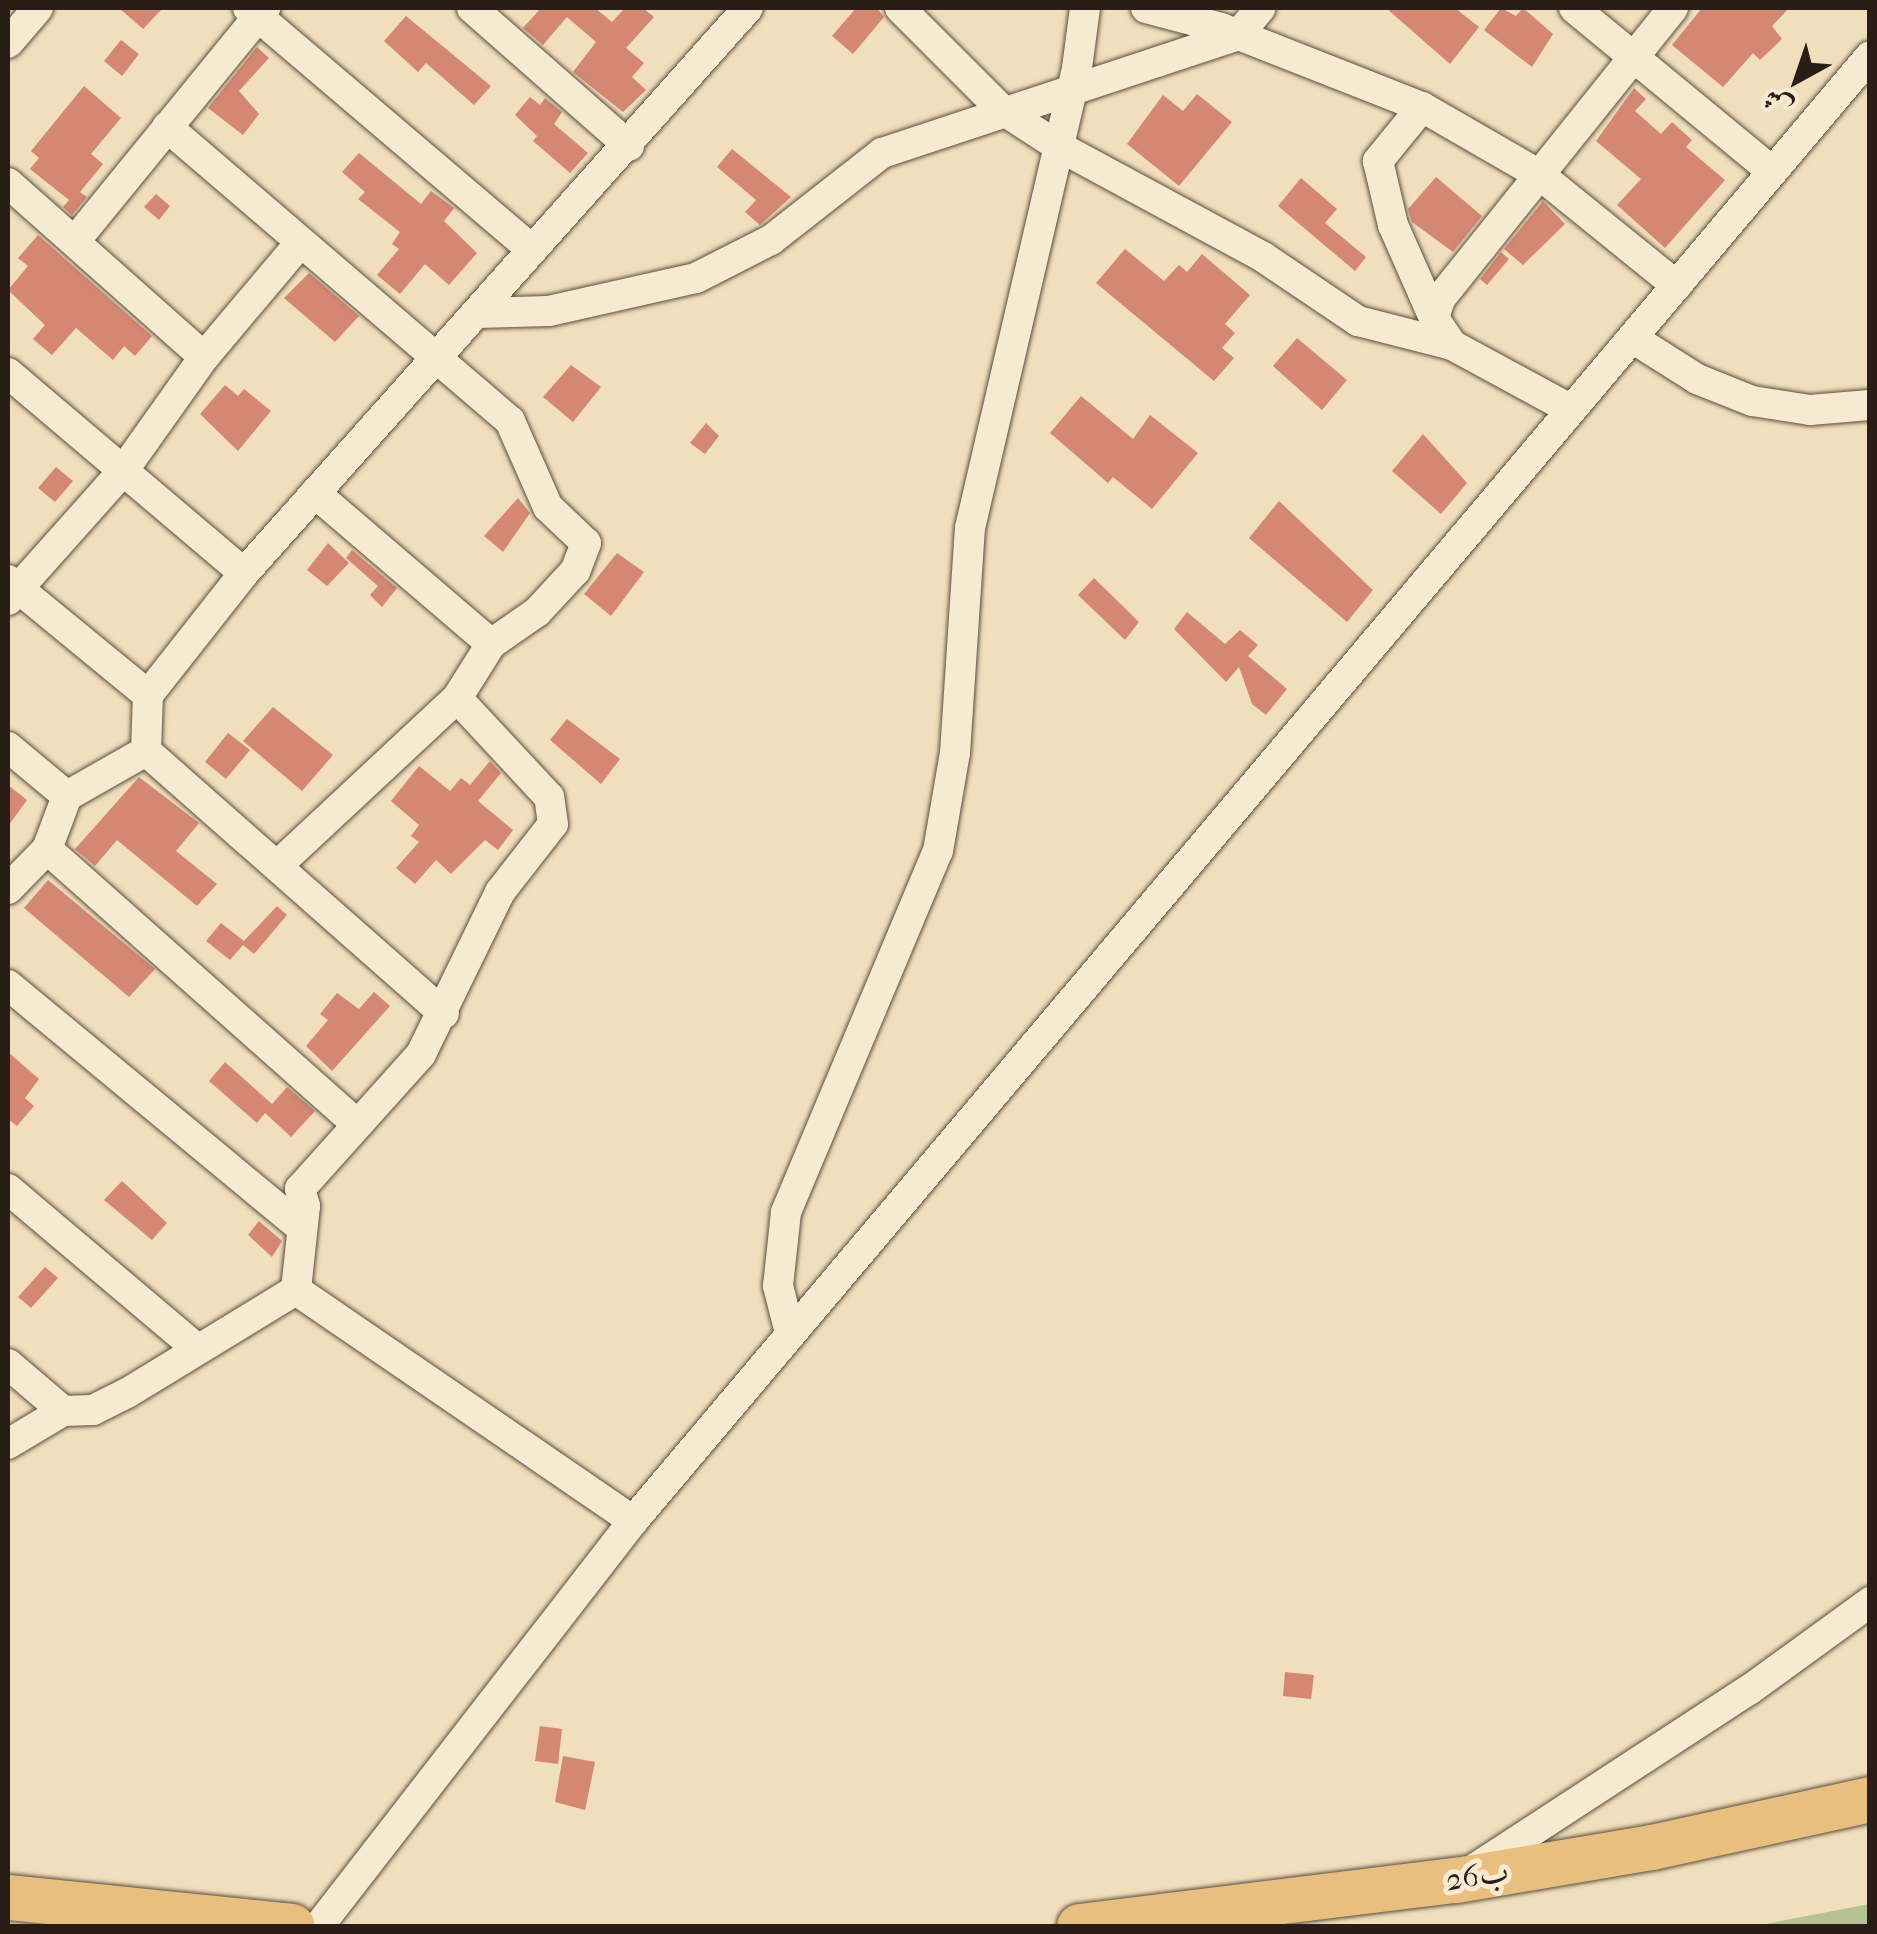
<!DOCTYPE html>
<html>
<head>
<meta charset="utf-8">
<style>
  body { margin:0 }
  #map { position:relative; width:1877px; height:1934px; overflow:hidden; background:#f1debc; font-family:"IM FELL French Canon",Amiri,serif }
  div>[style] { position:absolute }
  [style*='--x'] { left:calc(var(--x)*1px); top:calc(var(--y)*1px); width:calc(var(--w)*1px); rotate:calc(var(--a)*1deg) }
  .green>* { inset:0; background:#b6c294 }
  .building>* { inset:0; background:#d48772 }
  .roads { filter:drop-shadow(0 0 2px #5a4e3f) drop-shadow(0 0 2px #5a4e3f) }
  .minor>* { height:30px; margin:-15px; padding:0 15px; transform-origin:15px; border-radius:15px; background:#f6ead3 }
  .highway>* { height:45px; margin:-22.5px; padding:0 22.5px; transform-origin:22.5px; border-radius:22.5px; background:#e8bf7e }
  span { translate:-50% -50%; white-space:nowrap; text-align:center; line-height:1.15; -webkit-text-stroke:10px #f6ead3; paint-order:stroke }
  .street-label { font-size:32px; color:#281e15 }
  .frame { position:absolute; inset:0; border:10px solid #281e15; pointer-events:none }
  .north { position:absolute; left:1747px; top:30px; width:100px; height:100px; -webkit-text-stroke:8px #f6ead3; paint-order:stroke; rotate:220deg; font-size:28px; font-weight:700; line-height:40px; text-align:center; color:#281e15 }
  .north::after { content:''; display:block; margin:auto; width:35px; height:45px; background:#281e15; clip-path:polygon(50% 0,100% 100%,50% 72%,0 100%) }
</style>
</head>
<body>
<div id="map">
  <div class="green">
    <i style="clip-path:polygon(1869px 1904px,1869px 1926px,1755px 1926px)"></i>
  </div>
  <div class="building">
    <i style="clip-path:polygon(119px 8px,163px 8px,143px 29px)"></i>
    <i style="clip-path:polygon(541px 8px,595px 8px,612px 22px,625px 8px,643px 8px,654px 17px,626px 48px,644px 63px,632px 77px,646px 90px,623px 112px,573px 72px,596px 42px,567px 17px,543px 45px,523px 28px)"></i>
    <i style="clip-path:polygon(856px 8px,877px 8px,884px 17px,853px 54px,832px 36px)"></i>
    <i style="clip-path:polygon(1386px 8px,1455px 8px,1479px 27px,1450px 64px)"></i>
    <i style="clip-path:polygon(1501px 8px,1516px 16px,1523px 8px,1553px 34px,1532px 67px,1484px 30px)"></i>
    <i style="clip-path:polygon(1702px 8px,1789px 8px,1772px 26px,1782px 39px,1760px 60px,1753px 53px,1723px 87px,1672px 45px)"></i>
    <i style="clip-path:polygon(406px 16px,491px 86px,474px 105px,426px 63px,418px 72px,384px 41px)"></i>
    <i style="clip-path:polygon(121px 40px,139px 54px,122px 76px,104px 61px)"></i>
    <i style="clip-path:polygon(257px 47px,269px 58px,239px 91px,259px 114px,243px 135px,208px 108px)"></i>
    <i style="clip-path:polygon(84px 86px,121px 118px,91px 154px,103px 164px,80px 192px,87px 197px,72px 215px,63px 207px,69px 200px,30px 169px,39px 158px,31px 151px)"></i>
    <i style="clip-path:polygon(1634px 88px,1646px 99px,1635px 111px,1661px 134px,1672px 122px,1692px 140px,1686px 147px,1725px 180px,1665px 248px,1617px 205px,1641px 179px,1596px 141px)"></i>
    <i style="clip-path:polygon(1197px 94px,1232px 122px,1179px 186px,1127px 144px,1163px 95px,1183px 111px)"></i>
    <i style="clip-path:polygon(530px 97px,540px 105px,545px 98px,562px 112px,554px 124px,588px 153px,570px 173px,533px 141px,537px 136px,515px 115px)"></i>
    <i style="clip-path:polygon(732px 149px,791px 197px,760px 225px,745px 212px,756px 200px,717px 167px)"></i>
    <i style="clip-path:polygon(359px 153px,421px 204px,431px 191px,454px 208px,444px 221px,477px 253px,449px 285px,425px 264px,400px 294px,377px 275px,399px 249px,392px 244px,400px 232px,358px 199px,365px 192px,342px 172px)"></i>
    <i style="clip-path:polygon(1436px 177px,1482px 216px,1453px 252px,1412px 222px,1408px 209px)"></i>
    <i style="clip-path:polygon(1301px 178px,1337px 209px,1325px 223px,1366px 257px,1355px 271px,1278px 206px)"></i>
    <i style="clip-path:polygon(156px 194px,170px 206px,159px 220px,144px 207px)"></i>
    <i style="clip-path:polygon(1543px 201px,1565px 224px,1523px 265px,1504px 249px)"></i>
    <i style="clip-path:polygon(38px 235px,152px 336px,135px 356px,124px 346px,113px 360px,76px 328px,52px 355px,33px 339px,45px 325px,8px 290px,28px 266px,18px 258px)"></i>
    <i style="clip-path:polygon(1125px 249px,1164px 281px,1179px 265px,1187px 272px,1202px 254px,1250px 295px,1225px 324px,1235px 333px,1222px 348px,1234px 358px,1214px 381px,1096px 283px)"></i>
    <i style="clip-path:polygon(1501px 252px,1509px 259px,1487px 285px,1480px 279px)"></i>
    <i style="clip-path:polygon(309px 273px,359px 316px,335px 342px,284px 298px)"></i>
    <i style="clip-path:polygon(1297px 338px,1347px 380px,1322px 410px,1273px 366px)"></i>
    <i style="clip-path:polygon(571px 365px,601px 387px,573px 422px,543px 397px)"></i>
    <i style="clip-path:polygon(225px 385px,238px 396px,244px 389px,271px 411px,238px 451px,200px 414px)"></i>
    <i style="clip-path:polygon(1081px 396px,1133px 439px,1150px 415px,1198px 453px,1152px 509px,1113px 477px,1108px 483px,1050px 433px)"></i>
    <i style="clip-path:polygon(706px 423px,719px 436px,705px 454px,690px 443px)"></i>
    <i style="clip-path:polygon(1423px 434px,1467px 483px,1441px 514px,1392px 471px)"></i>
    <i style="clip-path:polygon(56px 467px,73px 481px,55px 502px,38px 488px)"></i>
    <i style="clip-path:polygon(518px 498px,530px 513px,503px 552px,484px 536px)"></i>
    <i style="clip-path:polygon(1279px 501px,1373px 590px,1347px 622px,1249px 538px)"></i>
    <i style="clip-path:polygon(328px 543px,349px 563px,327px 586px,307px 570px)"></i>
    <i style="clip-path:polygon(352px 550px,397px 588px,382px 607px,370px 595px,378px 586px,346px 558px)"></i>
    <i style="clip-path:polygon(617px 553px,644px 572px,611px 616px,584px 594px)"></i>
    <i style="clip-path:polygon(1094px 578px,1139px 622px,1125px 640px,1078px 595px)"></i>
    <i style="clip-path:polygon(1187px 612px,1225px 644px,1240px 630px,1258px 645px,1248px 656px,1287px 689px,1266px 715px,1252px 704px,1239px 667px,1226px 682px,1174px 629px)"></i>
    <i style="clip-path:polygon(273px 707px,333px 755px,302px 791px,243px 741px)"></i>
    <i style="clip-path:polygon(567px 719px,620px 759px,601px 784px,550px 740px)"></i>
    <i style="clip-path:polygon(228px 733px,250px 750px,226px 779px,205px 762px)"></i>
    <i style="clip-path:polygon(490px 761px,501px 773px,478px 801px,513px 830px,498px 850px,485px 840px,451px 874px,436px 860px,415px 884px,396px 868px,419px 842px,411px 836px,419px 825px,391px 801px,419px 766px,450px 791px,461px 778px,470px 785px)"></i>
    <i style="clip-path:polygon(139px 777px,199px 823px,176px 851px,217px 884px,197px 906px,117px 840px,95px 866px,75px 849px)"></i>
    <i style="clip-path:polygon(8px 785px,27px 800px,8px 826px)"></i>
    <i style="clip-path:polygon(48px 880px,155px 969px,129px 997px,24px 908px)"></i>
    <i style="clip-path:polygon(277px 906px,287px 915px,254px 954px,243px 945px,230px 960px,206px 941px,221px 923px,244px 941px)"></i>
    <i style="clip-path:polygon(374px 992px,390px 1006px,332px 1071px,306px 1046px,328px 1020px,320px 1014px,337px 993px,359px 1009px)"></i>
    <i style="clip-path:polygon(8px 1052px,39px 1079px,25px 1098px,34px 1106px,17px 1126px,8px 1119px)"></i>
    <i style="clip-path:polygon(225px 1062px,272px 1104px,287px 1087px,315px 1111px,291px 1137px,265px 1113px,257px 1123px,209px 1081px)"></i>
    <i style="clip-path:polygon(122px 1181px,167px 1223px,152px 1240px,104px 1200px)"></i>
    <i style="clip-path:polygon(259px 1221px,282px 1241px,272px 1257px,248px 1235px)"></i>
    <i style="clip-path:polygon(45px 1267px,58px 1278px,31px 1308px,18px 1297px)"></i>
    <i style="clip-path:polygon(1285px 1672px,1314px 1675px,1311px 1699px,1283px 1696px)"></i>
    <i style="clip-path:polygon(540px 1726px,562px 1729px,558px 1764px,535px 1761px)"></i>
    <i style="clip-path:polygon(563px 1756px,595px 1762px,585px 1810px,555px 1802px)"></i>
  </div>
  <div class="roads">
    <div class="minor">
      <i style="--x:248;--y:8;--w:373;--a:40.4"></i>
      <i style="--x:472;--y:8;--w:209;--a:41.3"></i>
      <i style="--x:900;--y:8;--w:143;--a:45"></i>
      <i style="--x:1001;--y:109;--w:68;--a:33"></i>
      <i style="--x:1058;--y:146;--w:233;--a:28.4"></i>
      <i style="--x:1263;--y:257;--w:115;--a:34"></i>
      <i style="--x:1358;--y:321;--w:97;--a:14.3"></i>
      <i style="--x:1146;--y:8;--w:78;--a:14.9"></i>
      <i style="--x:1221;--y:28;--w:216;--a:21.5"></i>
      <i style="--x:1422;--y:107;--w:136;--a:30"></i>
      <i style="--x:1540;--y:175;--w:176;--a:39"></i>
      <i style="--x:1574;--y:8;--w:256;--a:39.5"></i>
      <i style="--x:8;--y:43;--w:46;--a:-49.4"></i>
      <i style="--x:1422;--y:107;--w:70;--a:129.2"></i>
      <i style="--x:1378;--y:161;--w:66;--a:76.8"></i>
      <i style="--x:1393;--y:225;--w:102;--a:66.2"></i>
      <i style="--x:167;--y:127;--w:452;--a:40.6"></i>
      <i style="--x:510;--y:421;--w:94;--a:66.2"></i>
      <i style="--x:548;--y:507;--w:52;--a:43.5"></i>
      <i style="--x:586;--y:543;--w:30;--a:111"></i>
      <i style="--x:575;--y:571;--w:56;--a:132.8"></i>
      <i style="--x:537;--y:612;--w:56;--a:145.2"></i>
      <i style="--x:491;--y:644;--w:64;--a:122.2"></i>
      <i style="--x:457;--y:698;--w:243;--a:137"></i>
      <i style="--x:8;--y:183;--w:262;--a:41.6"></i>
      <i style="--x:75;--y:241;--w:301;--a:-50.8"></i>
      <i style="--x:477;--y:313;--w:72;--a:-1.6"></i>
      <i style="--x:549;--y:311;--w:151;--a:-12.7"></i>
      <i style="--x:696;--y:278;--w:84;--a:-26.9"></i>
      <i style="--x:771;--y:240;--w:141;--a:-38.1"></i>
      <i style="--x:882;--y:153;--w:375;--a:-18.3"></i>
      <i style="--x:1238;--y:35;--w:35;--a:-50"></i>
      <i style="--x:1634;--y:339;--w:75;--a:32.4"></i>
      <i style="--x:1697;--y:379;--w:59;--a:21.8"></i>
      <i style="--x:1752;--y:401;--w:59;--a:8.8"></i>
      <i style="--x:1810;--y:410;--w:60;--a:-4.8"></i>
      <i style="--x:8;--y:373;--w:309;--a:40.3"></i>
      <i style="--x:1570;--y:409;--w:134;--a:-151.5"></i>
      <i style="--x:1452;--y:345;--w:32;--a:-124"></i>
      <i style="--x:1434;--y:318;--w:20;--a:-72"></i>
      <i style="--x:1440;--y:299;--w:373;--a:-51.3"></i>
      <i style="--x:315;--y:493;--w:232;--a:40.6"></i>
      <i style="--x:8;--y:580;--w:181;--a:39.4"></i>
      <i style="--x:8;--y:600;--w:173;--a:-48.3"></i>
      <i style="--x:123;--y:471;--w:140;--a:-54.6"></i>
      <i style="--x:204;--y:357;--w:149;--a:-49.9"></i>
      <i style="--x:8;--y:747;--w:77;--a:39.7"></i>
      <i style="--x:146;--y:751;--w:397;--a:41.4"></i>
      <i style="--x:47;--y:849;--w:412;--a:41.6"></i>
      <i style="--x:8;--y:889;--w:56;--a:-45.7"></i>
      <i style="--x:47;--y:849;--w:57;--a:-69.3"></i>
      <i style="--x:67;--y:796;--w:91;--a:-29.7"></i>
      <i style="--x:146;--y:751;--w:56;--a:-88"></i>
      <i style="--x:148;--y:695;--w:155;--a:-51.8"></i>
      <i style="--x:244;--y:573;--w:757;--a:-48.27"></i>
      <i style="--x:8;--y:985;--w:380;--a:39.6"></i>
      <i style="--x:8;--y:1189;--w:245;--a:40.2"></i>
      <i style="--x:296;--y:1290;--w:84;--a:-83.9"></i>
      <i style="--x:305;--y:1206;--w:18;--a:-106"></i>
      <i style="--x:300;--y:1189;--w:181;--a:-48.1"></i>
      <i style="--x:421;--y:1054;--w:180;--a:-64"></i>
      <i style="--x:500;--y:892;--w:86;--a:-52.1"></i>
      <i style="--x:553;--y:824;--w:27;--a:-98"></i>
      <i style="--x:549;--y:797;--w:135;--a:-132.9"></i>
      <i style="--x:790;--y:1333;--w:49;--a:-104.3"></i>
      <i style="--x:778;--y:1286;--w:74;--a:-83.8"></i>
      <i style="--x:786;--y:1212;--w:392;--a:-67.2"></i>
      <i style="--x:938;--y:851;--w:99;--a:-80.2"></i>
      <i style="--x:955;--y:753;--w:225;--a:-86.2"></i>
      <i style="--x:970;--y:528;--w:472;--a:-76.9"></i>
      <i style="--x:1077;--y:68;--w:61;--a:-82.4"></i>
      <i style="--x:8;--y:1364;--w:72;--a:40.5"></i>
      <i style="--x:8;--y:1444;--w:64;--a:-31"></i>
      <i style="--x:63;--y:1411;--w:30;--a:-2"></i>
      <i style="--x:93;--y:1410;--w:40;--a:-26.6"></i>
      <i style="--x:129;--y:1392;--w:196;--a:-31.4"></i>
      <i style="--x:296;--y:1290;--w:409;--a:34.4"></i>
      <i style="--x:1474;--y:1869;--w:328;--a:-33.1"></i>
      <i style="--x:1749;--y:1690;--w:150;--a:-36"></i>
      <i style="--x:319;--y:1926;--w:512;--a:-52.21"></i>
      <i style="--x:633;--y:1521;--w:1917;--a:-49.82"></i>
    </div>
    <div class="highway">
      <i style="--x:8;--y:1897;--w:285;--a:5.8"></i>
      <i style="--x:1079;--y:1926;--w:380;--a:-7"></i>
      <i style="--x:1456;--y:1880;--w:199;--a:-9.6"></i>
      <i style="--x:1652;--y:1847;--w:223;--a:-12.4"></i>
    </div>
  </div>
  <div class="street-label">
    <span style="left:1477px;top:1876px;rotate:-9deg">26ب</span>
  </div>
  <div class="frame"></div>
  <div class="north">ش</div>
</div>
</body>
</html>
